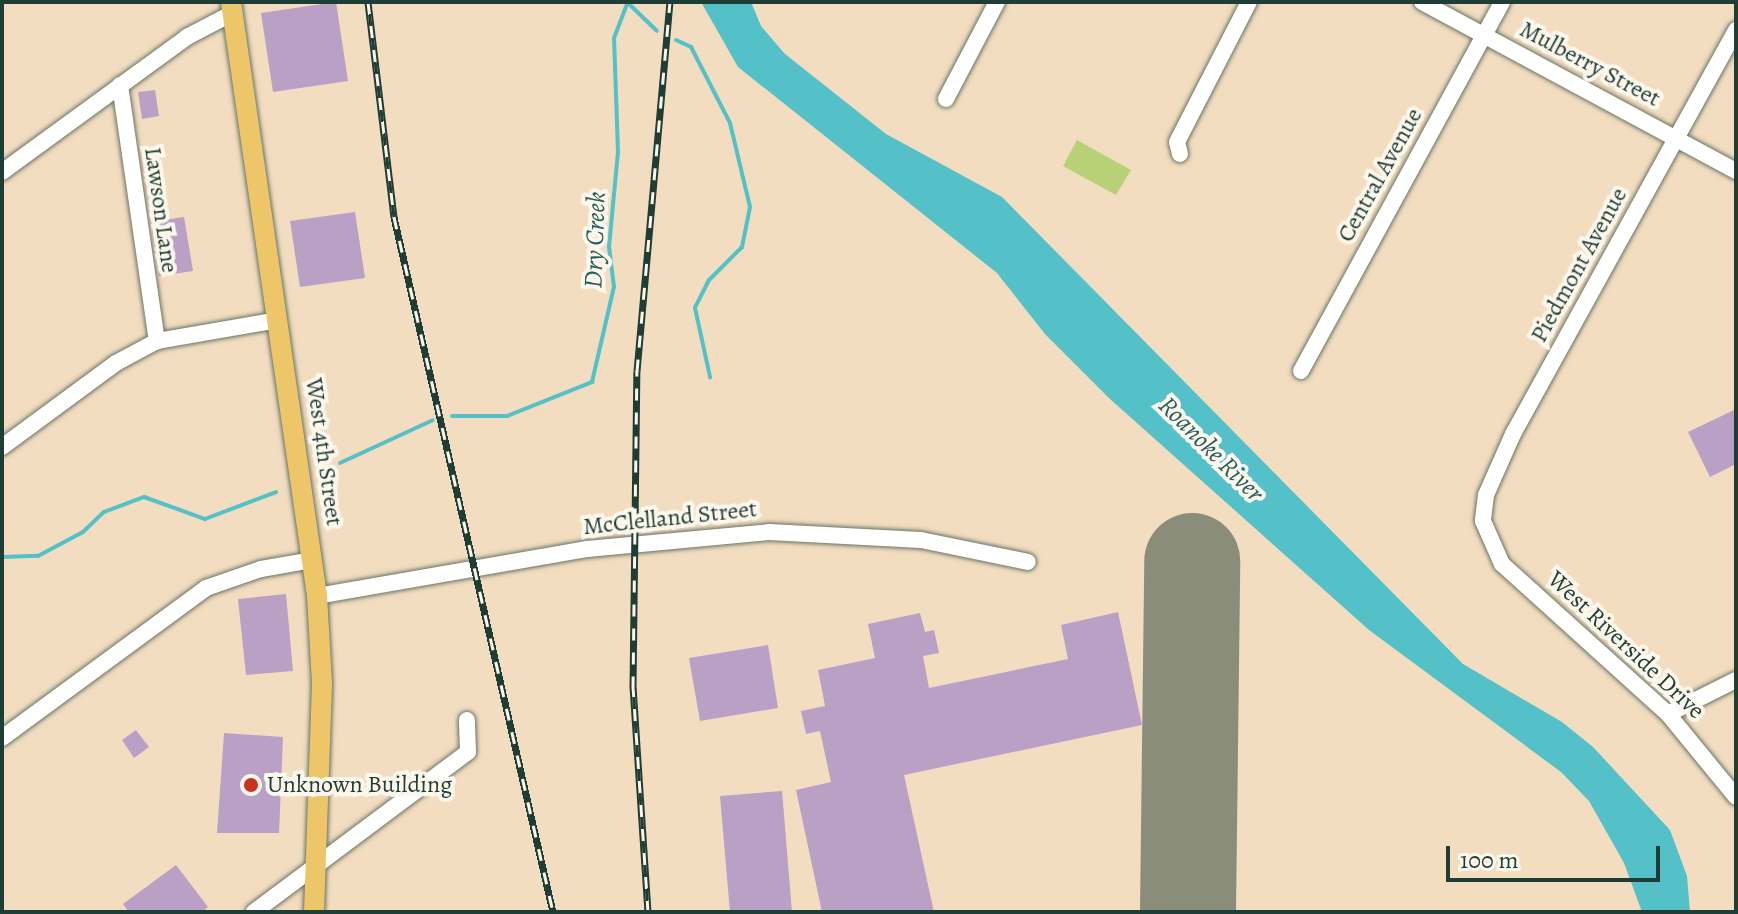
<!DOCTYPE html>
<html>
<head>
<meta charset="utf-8">
<style>
  body { margin:0 }
  #map { position:relative; width:1738px; height:914px; overflow:hidden; background:#f3ddc0; font-family:Alegreya,serif }
  div>[style] { position:absolute }
  [style*='--x'] { left:calc(var(--x)*1px); top:calc(var(--y)*1px); width:calc(var(--w)*1px); rotate:calc(var(--a)*1deg) }
  .green>* { inset:0; background:#b9d176 }
  .water>* { inset:0; background:#53c1c7 }
  .stream>* { height:4px; margin:-2px; padding:0 2px; transform-origin:2px; border-radius:2px; background:#53c1c7 }
  .runway>* { height:96px; margin:-48px; padding:0 48px; transform-origin:48px; border-radius:48px; background:#898d7a }
  .building>* { inset:0; background:#bba0c6 }
  .roads { filter:drop-shadow(0 0 2px #697565) drop-shadow(0 0 2px #697565) }
  .minor>* { height:16px; margin:-8px; padding:0 8px; transform-origin:8px; border-radius:8px; background:#fff }
  .major>* { height:20px; margin:-10px; padding:0 10px; transform-origin:10px; border-radius:10px; background:#ecc669 }
  .rail>* { height:7px; margin-top:-3.5px; transform-origin:0; background:repeating-linear-gradient(90deg,#fbf7ec 0 12px,#1f3d34 0 24px); box-sizing:border-box; border-block:2px solid #1f3d34 }
  .dots>* { width:22px; height:22px; translate:-50% -50%; box-sizing:border-box; border:4px solid #fbf7ec; border-radius:50% }
  span { translate:-50% -50%; white-space:nowrap; text-align:center; line-height:1.15; -webkit-text-stroke:8px #fbf7ec; paint-order:stroke }
  .street-label { font-size:24px; color:#1f3d34 }
  .poi-label { font-size:24px; color:#1f3d34 }
  .left { translate:0 -50%; text-align:left }
  .water-label { font-size:26px; color:#2c5e59; font-style:italic }
  .frame { position:absolute; inset:0; border:4px solid #1f3d34; pointer-events:none }
  .scale { position:absolute; left:1446px; top:846px; width:214px; height:36px; box-sizing:border-box; border:4px solid #1f3d34; border-top:0; padding-left:10px; font-size:24px; line-height:28px; white-space:nowrap; color:#1f3d34; -webkit-text-stroke:6px #fbf7ec; paint-order:stroke }
</style>
</head>
<body>
<div id="map">
  <div class="green">
    <i style="clip-path:polygon(1077px 140px,1131px 170px,1116px 195px,1063px 166px)"></i>
  </div>
  <div class="water">
    <i style="clip-path:polygon(701px 2px,751px 2px,761px 26px,785px 54px,886px 134px,1002px 197px,1463px 664px,1562px 722px,1593px 747px,1670px 830px,1687px 876px,1690px 912px,1642px 912px,1624px 863px,1589px 801px,1561px 772px,1369px 630px,1110px 399px,1045px 334px,997px 273px,738px 67px)"></i>
  </div>
  <div class="stream">
    <i style="--x:628;--y:3;--w:40;--a:44"></i>
    <i style="--x:676;--y:40;--w:17;--a:25"></i>
    <i style="--x:691;--y:47;--w:85;--a:62.8"></i>
    <i style="--x:730;--y:123;--w:86;--a:76.6"></i>
    <i style="--x:750;--y:207;--w:41;--a:101.3"></i>
    <i style="--x:742;--y:247;--w:47;--a:135"></i>
    <i style="--x:709;--y:280;--w:31;--a:117"></i>
    <i style="--x:695;--y:308;--w:71;--a:77.7"></i>
    <i style="--x:452;--y:416;--w:55;--a:0"></i>
    <i style="--x:507;--y:416;--w:92;--a:-21.8"></i>
    <i style="--x:592;--y:382;--w:98;--a:-77"></i>
    <i style="--x:614;--y:287;--w:40;--a:-97.1"></i>
    <i style="--x:609;--y:247;--w:95;--a:-84.6"></i>
    <i style="--x:618;--y:152;--w:114;--a:-92"></i>
    <i style="--x:614;--y:38;--w:39;--a:-69"></i>
    <i style="--x:340;--y:463;--w:102;--a:-24.8"></i>
    <i style="--x:2;--y:557;--w:36;--a:-2"></i>
    <i style="--x:38;--y:556;--w:51;--a:-28.1"></i>
    <i style="--x:83;--y:532;--w:29;--a:-44"></i>
    <i style="--x:104;--y:512;--w:43;--a:-20.6"></i>
    <i style="--x:144;--y:497;--w:65;--a:19.8"></i>
    <i style="--x:205;--y:519;--w:76;--a:-20.8"></i>
  </div>
  <div class="runway">
    <i style="--x:1188;--y:912;--w:351;--a:-89.3"></i>
  </div>
  <div class="building">
    <i style="clip-path:polygon(336px 2px,348px 81px,273px 92px,261px 13px)"></i>
    <i style="clip-path:polygon(155px 90px,159px 116px,142px 119px,138px 92px)"></i>
    <i style="clip-path:polygon(355px 212px,365px 278px,300px 287px,290px 221px)"></i>
    <i style="clip-path:polygon(184px 217px,193px 271px,159px 276px,151px 222px)"></i>
    <i style="clip-path:polygon(1736px 409px,1736px 464px,1710px 477px,1688px 432px)"></i>
    <i style="clip-path:polygon(286px 594px,293px 671px,246px 675px,238px 599px)"></i>
    <i style="clip-path:polygon(1118px 612px,1142px 725px,904px 775px,934px 912px,822px 912px,796px 790px,831px 782px,820px 731px,806px 734px,801px 711px,825px 706px,818px 670px,875px 658px,868px 624px,920px 613px,925px 632px,934px 630px,939px 653px,923px 656px,929px 688px,1068px 659px,1061px 625px)"></i>
    <i style="clip-path:polygon(768px 645px,778px 708px,700px 721px,689px 658px)"></i>
    <i style="clip-path:polygon(136px 730px,149px 747px,134px 758px,122px 740px)"></i>
    <i style="clip-path:polygon(224px 733px,283px 737px,279px 833px,217px 833px)"></i>
    <i style="clip-path:polygon(782px 791px,792px 912px,730px 912px,720px 796px)"></i>
    <i style="clip-path:polygon(176px 865px,208px 907px,202px 912px,129px 912px,123px 904px)"></i>
  </div>
  <div class="roads">
    <div class="minor">
      <i style="--x:1422;--y:2;--w:357;--a:28.3"></i>
      <i style="--x:1736;--y:30;--w:461;--a:118.9"></i>
      <i style="--x:1513;--y:434;--w:67;--a:113.9"></i>
      <i style="--x:1486;--y:495;--w:26;--a:97"></i>
      <i style="--x:1483;--y:521;--w:47;--a:66.2"></i>
      <i style="--x:1502;--y:564;--w:224;--a:42.1"></i>
      <i style="--x:1668;--y:714;--w:107;--a:50.7"></i>
      <i style="--x:120;--y:85;--w:259;--a:81.8"></i>
      <i style="--x:946;--y:99;--w:110;--a:-62.3"></i>
      <i style="--x:1180;--y:154;--w:12;--a:-104"></i>
      <i style="--x:1177;--y:142;--w:157;--a:-62.8"></i>
      <i style="--x:2;--y:172;--w:229;--a:-36.1"></i>
      <i style="--x:187;--y:37;--w:52;--a:-27.6"></i>
      <i style="--x:1301;--y:371;--w:420;--a:-61.4"></i>
      <i style="--x:2;--y:447;--w:142;--a:-36.4"></i>
      <i style="--x:116;--y:363;--w:47;--a:-28.2"></i>
      <i style="--x:157;--y:341;--w:123;--a:-9.8"></i>
      <i style="--x:317;--y:596;--w:274;--a:-9.9"></i>
      <i style="--x:587;--y:549;--w:183;--a:-5.3"></i>
      <i style="--x:769;--y:532;--w:152;--a:3"></i>
      <i style="--x:921;--y:540;--w:109;--a:11.6"></i>
      <i style="--x:1668;--y:714;--w:76;--a:-26.6"></i>
      <i style="--x:2;--y:738;--w:253;--a:-36.3"></i>
      <i style="--x:206;--y:588;--w:58;--a:-19.1"></i>
      <i style="--x:261;--y:569;--w:53;--a:-9.8"></i>
      <i style="--x:254;--y:912;--w:267;--a:-36.8"></i>
      <i style="--x:468;--y:752;--w:32;--a:-92"></i>
    </div>
    <div class="major">
      <i style="--x:231;--y:2;--w:600;--a:81.76"></i>
      <i style="--x:317;--y:596;--w:88;--a:86.7"></i>
      <i style="--x:322;--y:684;--w:228;--a:92"></i>
    </div>
  </div>
  <div class="rail">
    <i style="--x:368;--y:2;--w:217;--a:83.1"></i>
    <i style="--x:394;--y:217;--w:713;--a:77.11"></i>
    <i style="--x:648;--y:912;--w:225;--a:-93.8"></i>
    <i style="--x:633;--y:688;--w:317;--a:-89.3"></i>
    <i style="--x:637;--y:371;--w:370;--a:-84.9"></i>
  </div>
  <div class="dots">
    <i style="left:251px;top:785px;background:#c8321e"></i>
  </div>
  <div class="street-label">
    <span style="left:1590px;top:64px;rotate:28deg">Mulberry Street</span>
    <span style="left:1380px;top:175px;rotate:-61deg">Central Avenue</span>
    <span style="left:161px;top:210px;rotate:82deg">Lawson Lane</span>
    <span style="left:1579px;top:265px;rotate:-61deg">Piedmont Avenue</span>
    <span style="left:324px;top:452px;rotate:82deg">West 4th Street</span>
    <span style="left:670px;top:518px;rotate:-6deg">McClelland Street</span>
    <span style="left:1626px;top:645px;rotate:43deg">West Riverside Drive</span>
  </div>
  <div class="poi-label">
    <span class="left" style="left:267px;top:785px">Unknown Building</span>
  </div>
  <div class="water-label">
    <span style="left:595px;top:240px;rotate:-88deg">Dry Creek</span>
    <span style="left:1211px;top:449px;rotate:45deg">Roanoke River</span>
  </div>
  <div class="frame"></div>
  <div class="scale">100 m</div>
</div>
</body>
</html>
